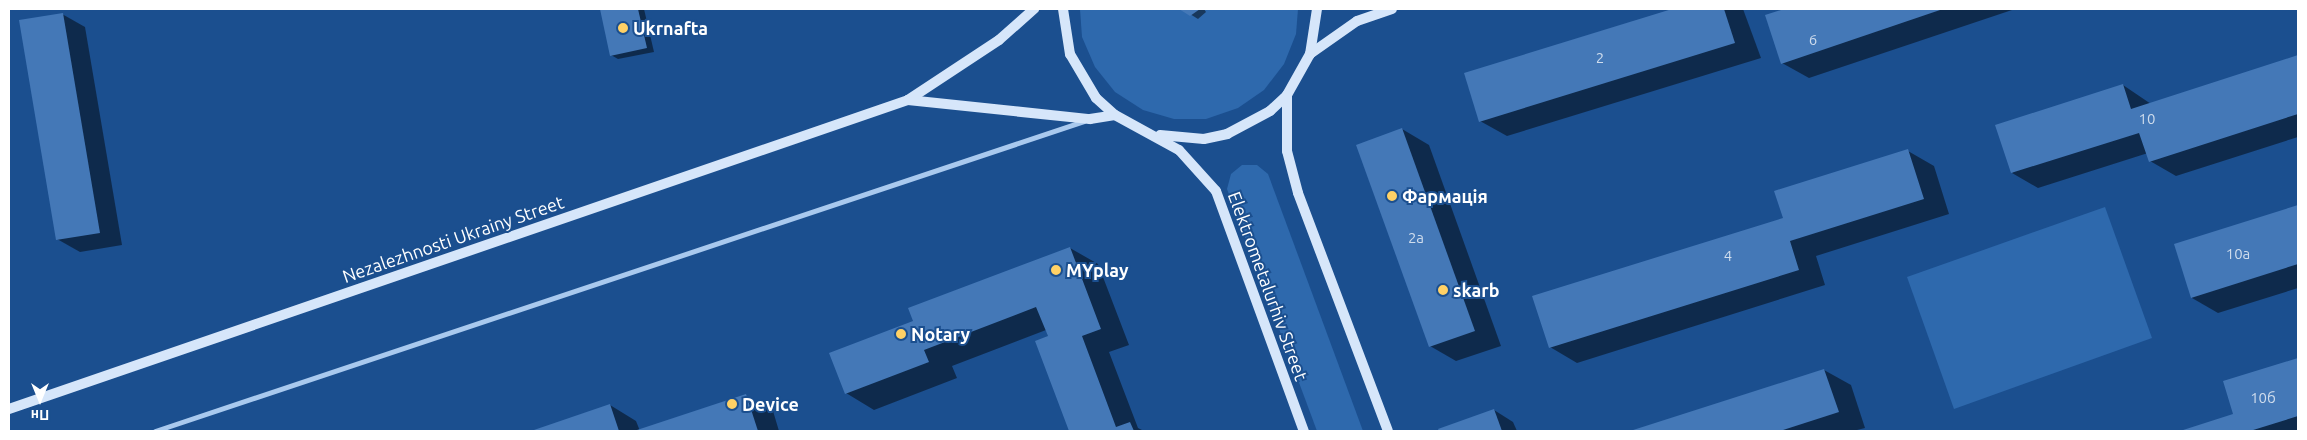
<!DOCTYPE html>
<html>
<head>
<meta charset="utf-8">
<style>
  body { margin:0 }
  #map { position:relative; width:2307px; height:440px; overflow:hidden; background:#1b4f8f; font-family:Ubuntu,sans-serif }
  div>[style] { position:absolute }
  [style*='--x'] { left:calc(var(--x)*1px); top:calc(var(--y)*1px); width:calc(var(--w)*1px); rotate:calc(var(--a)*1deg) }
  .green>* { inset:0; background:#2e69ad }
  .shadow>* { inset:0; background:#0007 }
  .building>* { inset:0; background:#4478b7 }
  .street>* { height:5px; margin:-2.5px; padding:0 2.5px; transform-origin:2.5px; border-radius:2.5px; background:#a9c9ee }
  .secondary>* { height:10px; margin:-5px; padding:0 5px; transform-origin:5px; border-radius:5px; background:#d6e6fa }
  .dots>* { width:14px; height:14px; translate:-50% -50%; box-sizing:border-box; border:2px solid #1b4f8f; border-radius:50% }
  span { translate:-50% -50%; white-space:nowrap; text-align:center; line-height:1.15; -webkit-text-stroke:4px #1b4f8f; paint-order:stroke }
  .number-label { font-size:15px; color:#d0dded }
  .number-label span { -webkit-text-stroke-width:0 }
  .poi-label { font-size:18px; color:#fff; font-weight:700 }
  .left { translate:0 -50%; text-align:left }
  .street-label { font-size:18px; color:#fff }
  .frame { position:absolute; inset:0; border:10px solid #fff; pointer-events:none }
  .north { position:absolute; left:15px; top:375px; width:50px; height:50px; -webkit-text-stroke:4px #1b4f8f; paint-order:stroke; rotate:180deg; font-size:14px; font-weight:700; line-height:20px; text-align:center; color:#fff }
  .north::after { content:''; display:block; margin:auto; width:18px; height:22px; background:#fff; clip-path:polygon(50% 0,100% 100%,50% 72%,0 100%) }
</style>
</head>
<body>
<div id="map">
  <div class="green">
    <i style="clip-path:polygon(1080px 9px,1298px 9px,1296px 34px,1284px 64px,1264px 90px,1238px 108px,1206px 119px,1174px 119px,1143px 110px,1115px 92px,1095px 67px,1082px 37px)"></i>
    <i style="clip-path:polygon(1242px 165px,1257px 165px,1268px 174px,1363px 431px,1317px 431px,1227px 189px,1231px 174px)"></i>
    <i style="clip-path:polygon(2105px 207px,2152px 338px,1954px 409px,1907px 277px)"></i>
  </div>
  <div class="shadow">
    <i style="clip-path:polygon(601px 9px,644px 9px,654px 52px,618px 59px,611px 55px)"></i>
    <i style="clip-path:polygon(1182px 9px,1204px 9px,1206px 12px,1198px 19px)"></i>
    <i style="clip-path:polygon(1676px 9px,1743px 9px,1761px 58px,1507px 136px,1480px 121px,1466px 74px)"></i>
    <i style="clip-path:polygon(1788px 9px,2015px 9px,1809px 78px,1782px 63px,1767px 16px)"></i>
    <i style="clip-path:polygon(62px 14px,85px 27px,122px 245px,80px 252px,57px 239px)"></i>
    <i style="clip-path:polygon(2298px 57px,2298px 137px,2176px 176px,2150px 161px,2148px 153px,2038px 188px,2012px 173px,2123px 85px,2151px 104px)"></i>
    <i style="clip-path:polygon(1402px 129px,1429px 145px,1501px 346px,1456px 361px,1430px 346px)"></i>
    <i style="clip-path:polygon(1908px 151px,1934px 166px,1949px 214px,1816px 256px,1825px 285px,1577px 363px,1550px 347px)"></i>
    <i style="clip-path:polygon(2298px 206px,2298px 288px,2218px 313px,2192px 298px,2175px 245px)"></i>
    <i style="clip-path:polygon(1070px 248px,1098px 264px,1129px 345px,1109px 352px,1138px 428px,1144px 431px,1071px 431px,1037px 342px,1049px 337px,1046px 330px,952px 366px,957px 378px,874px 410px,846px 393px,915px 322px)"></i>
    <i style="clip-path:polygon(2298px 359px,2298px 431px,2182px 431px,2235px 415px,2224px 382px)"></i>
    <i style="clip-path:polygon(1824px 370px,1851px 385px,1865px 428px,1853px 431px,1633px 431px)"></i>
    <i style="clip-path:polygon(746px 396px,773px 411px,779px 431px,534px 431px,610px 405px,636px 421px,640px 431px)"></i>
    <i style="clip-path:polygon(1494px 410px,1513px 422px,1517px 431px,1440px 431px)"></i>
  </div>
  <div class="building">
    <i style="clip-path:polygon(600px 9px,638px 9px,647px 48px,610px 56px)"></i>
    <i style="clip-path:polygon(1179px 9px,1200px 9px,1190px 16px)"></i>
    <i style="clip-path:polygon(1672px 9px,1724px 9px,1735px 43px,1479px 122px,1464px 73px)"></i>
    <i style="clip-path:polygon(1784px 9px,1943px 9px,1781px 64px,1765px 15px)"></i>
    <i style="clip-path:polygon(63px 13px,100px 233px,56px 240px,19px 20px)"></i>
    <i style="clip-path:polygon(2298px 55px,2298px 114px,2149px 162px,2139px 133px,2011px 173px,1995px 125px,2123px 84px,2131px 109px)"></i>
    <i style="clip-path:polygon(1402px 128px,1475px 331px,1429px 347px,1356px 145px)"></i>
    <i style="clip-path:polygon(1908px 149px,1924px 199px,1790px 241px,1799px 270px,1549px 348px,1532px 296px,1783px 218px,1774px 191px)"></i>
    <i style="clip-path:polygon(2298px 205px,2298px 264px,2191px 298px,2174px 244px)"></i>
    <i style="clip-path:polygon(1070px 247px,1101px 329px,1082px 336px,1116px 427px,1130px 422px,1134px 431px,1069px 431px,1035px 341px,1048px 336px,1036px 307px,924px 350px,929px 362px,845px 394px,829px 353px,913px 321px,908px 308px)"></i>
    <i style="clip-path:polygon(2298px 358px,2298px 416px,2250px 431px,2180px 431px,2233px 414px,2223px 381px)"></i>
    <i style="clip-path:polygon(1824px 369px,1839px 412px,1780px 431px,1630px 431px)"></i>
    <i style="clip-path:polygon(746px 394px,758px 431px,634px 431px)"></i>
    <i style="clip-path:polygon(610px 404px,619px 431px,531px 431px)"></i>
    <i style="clip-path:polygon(1494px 409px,1502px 431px,1439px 431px,1438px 429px)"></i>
  </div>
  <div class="street">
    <i style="--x:155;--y:431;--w:979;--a:-18.45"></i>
  </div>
  <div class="secondary">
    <i style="--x:1063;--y:9;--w:46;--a:81.2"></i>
    <i style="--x:1070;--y:54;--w:51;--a:59.4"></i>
    <i style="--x:1096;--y:98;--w:25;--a:42"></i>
    <i style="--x:1115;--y:115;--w:73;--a:28.7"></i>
    <i style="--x:1179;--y:150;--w:55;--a:47.9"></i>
    <i style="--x:1216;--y:191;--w:256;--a:69.9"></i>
    <i style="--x:1317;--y:9;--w:46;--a:98.8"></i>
    <i style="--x:1310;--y:54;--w:47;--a:119.3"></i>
    <i style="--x:1287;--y:95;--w:56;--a:90"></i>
    <i style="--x:1287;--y:151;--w:43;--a:75.3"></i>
    <i style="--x:1298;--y:193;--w:254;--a:69.3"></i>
    <i style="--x:1310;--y:54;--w:57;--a:-35.1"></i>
    <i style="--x:1357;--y:21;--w:37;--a:-19"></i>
    <i style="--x:908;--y:100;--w:183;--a:6"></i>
    <i style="--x:1090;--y:119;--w:25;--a:-9"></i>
    <i style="--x:1160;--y:135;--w:44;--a:5.2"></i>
    <i style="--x:1204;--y:139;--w:24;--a:-12"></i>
    <i style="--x:1227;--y:134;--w:49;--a:-28.1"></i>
    <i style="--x:1270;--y:111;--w:23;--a:-43"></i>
    <i style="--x:9;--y:409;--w:951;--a:-18.97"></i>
    <i style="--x:908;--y:100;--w:109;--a:-33.4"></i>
    <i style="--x:999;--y:40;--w:47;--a:-41.5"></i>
  </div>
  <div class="dots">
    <i style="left:623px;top:28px;background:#ffd166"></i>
    <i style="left:1392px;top:196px;background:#ffd166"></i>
    <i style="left:1056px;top:270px;background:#ffd166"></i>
    <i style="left:1443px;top:290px;background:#ffd166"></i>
    <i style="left:901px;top:334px;background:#ffd166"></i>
    <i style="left:732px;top:404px;background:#ffd166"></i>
  </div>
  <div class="number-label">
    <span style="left:1813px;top:40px">6</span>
    <span style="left:1600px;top:58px">2</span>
    <span style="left:2147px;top:119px">10</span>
    <span style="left:1416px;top:238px">2а</span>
    <span style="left:2238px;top:254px">10а</span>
    <span style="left:1728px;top:256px">4</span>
    <span style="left:2263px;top:398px">10б</span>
  </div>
  <div class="poi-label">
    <span class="left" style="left:633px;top:28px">Ukrnafta</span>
    <span class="left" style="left:1402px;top:196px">Фармація</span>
    <span class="left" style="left:1066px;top:270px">MYplay</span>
    <span class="left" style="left:1453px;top:290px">skarb</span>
    <span class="left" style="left:911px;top:334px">Notary</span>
    <span class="left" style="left:742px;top:404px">Device</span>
  </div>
  <div class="street-label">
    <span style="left:453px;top:239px;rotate:-19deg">Nezalezhnosti Ukrainy Street</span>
    <span style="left:1268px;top:286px;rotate:70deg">Elektrometalurhiv Street</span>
  </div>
  <div class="frame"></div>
  <div class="north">Пн</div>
</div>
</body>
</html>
